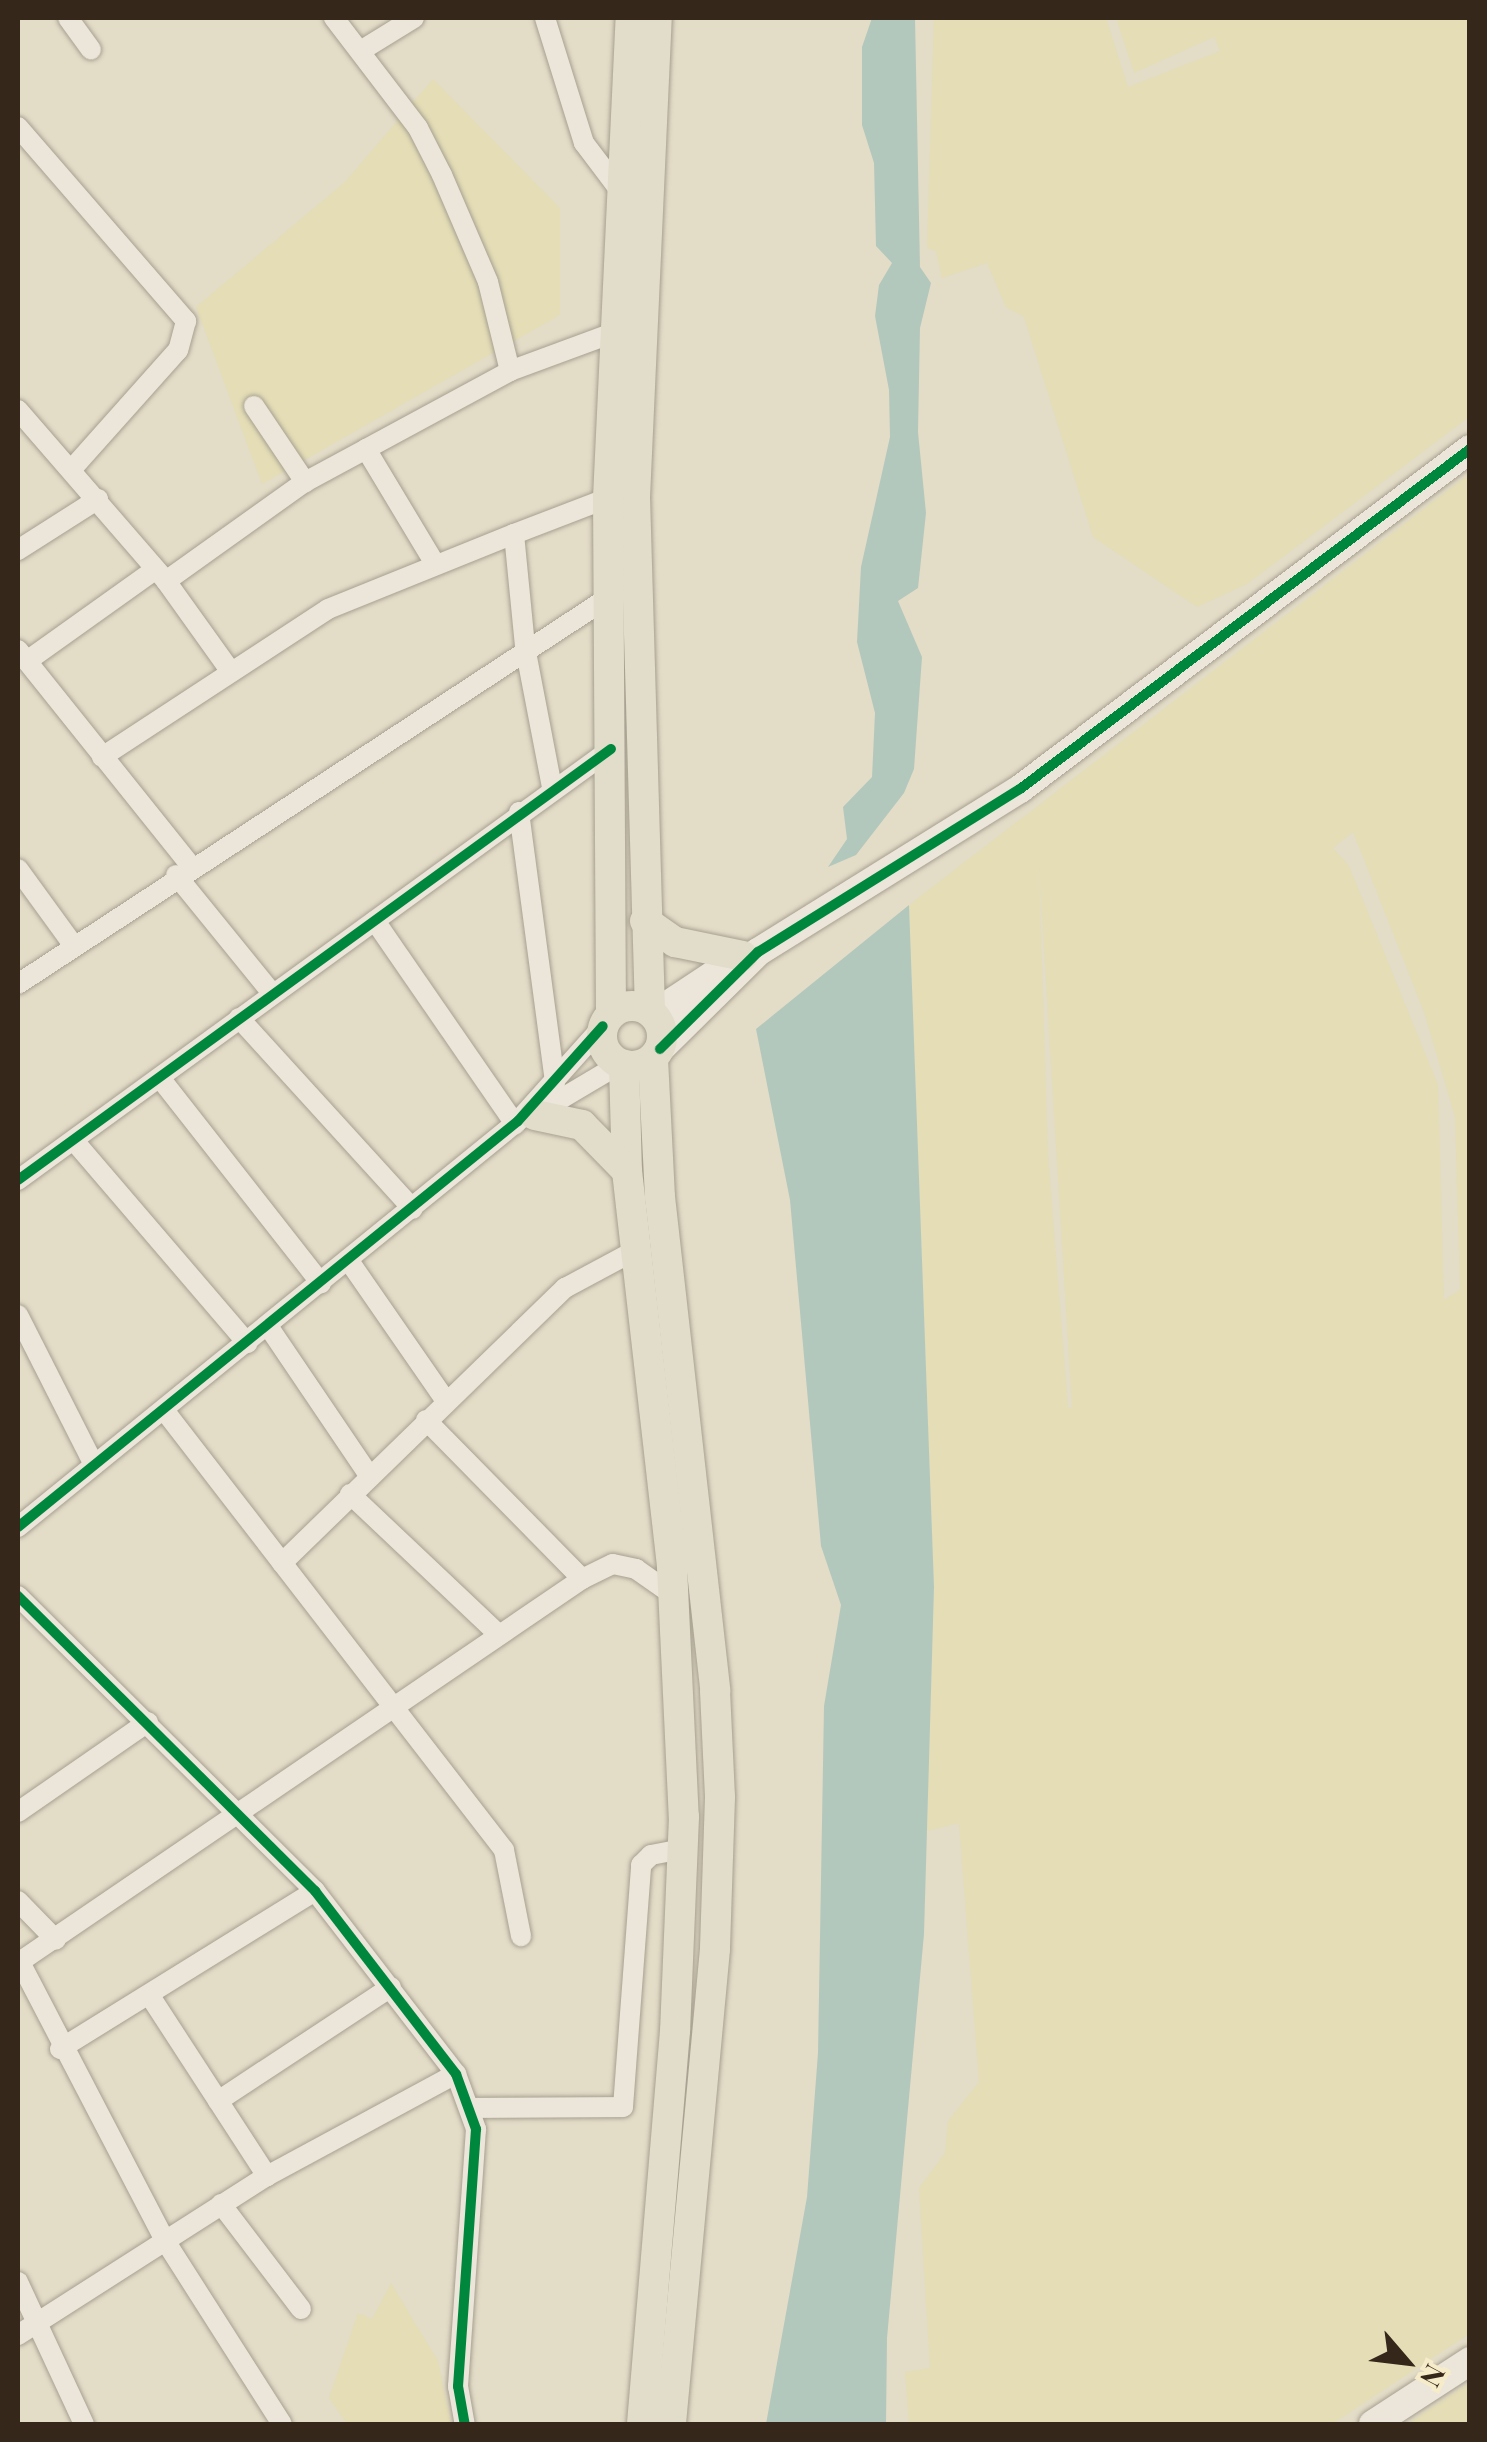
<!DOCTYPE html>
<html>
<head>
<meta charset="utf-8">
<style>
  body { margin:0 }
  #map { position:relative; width:1487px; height:2442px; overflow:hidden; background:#e3dcc7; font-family:"Playfair Display",serif }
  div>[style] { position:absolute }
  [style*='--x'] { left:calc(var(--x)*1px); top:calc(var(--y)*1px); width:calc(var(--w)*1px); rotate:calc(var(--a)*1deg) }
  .farmland>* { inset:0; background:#e4ddb6 }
  .water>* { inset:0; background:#b3c8bc }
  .roads { filter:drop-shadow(0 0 2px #a7a091) drop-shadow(0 0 2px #a7a091) }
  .street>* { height:20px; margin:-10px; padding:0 10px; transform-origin:10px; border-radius:10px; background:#ebe6d9 }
  .secondary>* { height:28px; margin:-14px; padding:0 14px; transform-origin:14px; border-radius:14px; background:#ebe6d9 }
  .primary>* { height:30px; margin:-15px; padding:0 15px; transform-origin:15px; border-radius:15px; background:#e2dcca }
  .primary>.ring { margin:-15px; padding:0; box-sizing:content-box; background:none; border:30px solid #e2dcca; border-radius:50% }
  .cycleway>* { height:10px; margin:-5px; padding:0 5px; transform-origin:5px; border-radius:5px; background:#00873e }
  span { translate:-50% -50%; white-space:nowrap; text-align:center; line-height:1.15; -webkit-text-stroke:8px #f7ecca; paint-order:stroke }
  .frame { position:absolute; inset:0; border:20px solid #35281a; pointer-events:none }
  .north { position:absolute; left:1357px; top:2312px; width:100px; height:100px; -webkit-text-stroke:8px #f7ecca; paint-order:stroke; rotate:118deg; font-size:28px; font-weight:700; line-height:40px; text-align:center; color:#35281a }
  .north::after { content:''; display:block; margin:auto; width:35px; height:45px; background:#35281a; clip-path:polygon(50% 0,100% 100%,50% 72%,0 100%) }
</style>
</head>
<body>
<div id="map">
  <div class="farmland">
    <i style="clip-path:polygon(934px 18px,1106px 18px,1128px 87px,1220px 51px,1214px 37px,1134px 73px,1116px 18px,1469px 18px,1469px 417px,1247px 584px,1197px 607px,1093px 537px,1024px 317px,1006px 307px,987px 263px,942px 278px,936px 251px,927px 248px)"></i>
    <i style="clip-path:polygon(433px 79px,560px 208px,560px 315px,262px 484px,196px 307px,345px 182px)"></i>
    <i style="clip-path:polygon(evenodd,1469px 474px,1469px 2334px,1332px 2424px,909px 2424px,905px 2372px,930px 2368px,919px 2188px,945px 2153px,948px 2121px,979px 2082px,959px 1823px,927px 1831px,934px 1587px,909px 905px,1469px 474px,1353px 832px,1424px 1012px,1455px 1117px,1460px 1290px,1444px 1300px,1438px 1085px,1349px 866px,1333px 848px,1353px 832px,1469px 474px,1039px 867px,1072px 1407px,1068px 1408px,1048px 1155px,1039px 867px)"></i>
    <i style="clip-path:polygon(391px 2283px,438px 2361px,451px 2424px,347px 2424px,329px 2398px,358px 2313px,372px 2319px)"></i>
    <i style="clip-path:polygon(1469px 2383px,1469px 2424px,1407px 2424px)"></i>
  </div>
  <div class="water">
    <i style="clip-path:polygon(872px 18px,915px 18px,920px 267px,931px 283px,920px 328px,918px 432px,926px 513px,918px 588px,898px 601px,922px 657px,914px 769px,904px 793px,856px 855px,828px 867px,847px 839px,843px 807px,872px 777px,875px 713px,857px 642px,861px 567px,890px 437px,889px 390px,875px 316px,879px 285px,892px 263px,876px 246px,874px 163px,862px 125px,862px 47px)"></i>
    <i style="clip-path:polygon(909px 905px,934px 1587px,924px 1934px,887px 2338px,886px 2424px,766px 2424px,807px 2197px,818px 2053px,824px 1706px,841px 1605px,821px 1546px,790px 1200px,756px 1029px)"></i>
  </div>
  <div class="roads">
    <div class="street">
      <i style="--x:68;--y:18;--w:39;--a:54"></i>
      <i style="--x:334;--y:18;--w:138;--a:52.6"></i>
      <i style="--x:418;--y:128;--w:53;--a:62.9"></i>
      <i style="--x:442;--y:175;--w:116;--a:66.7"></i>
      <i style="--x:488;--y:282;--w:92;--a:76.1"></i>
      <i style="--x:510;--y:371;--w:110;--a:-20.3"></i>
      <i style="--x:545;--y:18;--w:131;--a:72.7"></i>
      <i style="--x:584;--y:143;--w:61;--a:52.9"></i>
      <i style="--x:362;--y:50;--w:61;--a:-31.6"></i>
      <i style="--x:18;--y:127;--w:257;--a:49.1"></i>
      <i style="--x:186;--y:321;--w:30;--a:105"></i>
      <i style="--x:178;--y:350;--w:159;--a:131.7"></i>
      <i style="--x:254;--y:406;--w:92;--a:56.1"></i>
      <i style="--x:18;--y:410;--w:226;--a:49.1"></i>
      <i style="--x:166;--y:581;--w:108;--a:54.4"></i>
      <i style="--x:366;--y:449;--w:164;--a:-28.4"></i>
      <i style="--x:514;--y:534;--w:101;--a:-21"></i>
      <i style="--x:18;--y:550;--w:95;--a:-32.5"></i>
      <i style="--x:166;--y:581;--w:171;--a:-35.5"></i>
      <i style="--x:305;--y:482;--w:69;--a:-28.4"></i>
      <i style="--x:366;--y:449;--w:132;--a:59"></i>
      <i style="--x:18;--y:650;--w:277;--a:51.3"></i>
      <i style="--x:27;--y:661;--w:158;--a:-35.5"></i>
      <i style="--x:102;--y:757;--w:270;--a:-33.2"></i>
      <i style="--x:328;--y:609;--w:201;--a:-22"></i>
      <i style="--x:514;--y:534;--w:114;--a:84.4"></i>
      <i style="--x:525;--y:647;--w:143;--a:79.1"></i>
      <i style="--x:519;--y:812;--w:273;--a:82.4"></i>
      <i style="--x:18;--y:869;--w:95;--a:54"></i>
      <i style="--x:176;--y:875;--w:152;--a:50.9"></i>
      <i style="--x:375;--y:921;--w:247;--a:55.4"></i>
      <i style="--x:18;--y:984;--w:706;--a:-33.22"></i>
      <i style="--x:239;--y:1018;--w:258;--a:47.7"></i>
      <i style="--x:160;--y:1078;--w:261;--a:51.9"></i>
      <i style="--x:534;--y:1115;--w:100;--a:-30.7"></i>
      <i style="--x:75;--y:1142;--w:265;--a:49.4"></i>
      <i style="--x:18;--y:1180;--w:733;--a:-36.01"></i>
      <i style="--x:349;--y:1261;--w:170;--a:55.3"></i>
      <i style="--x:18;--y:1315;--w:168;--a:63.1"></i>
      <i style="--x:268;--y:1326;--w:180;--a:55.9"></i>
      <i style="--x:164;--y:1410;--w:556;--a:52.31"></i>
      <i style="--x:504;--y:1850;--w:88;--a:78.8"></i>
      <i style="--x:426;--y:1420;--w:223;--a:45.5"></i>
      <i style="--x:350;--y:1494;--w:205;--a:43.4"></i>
      <i style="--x:18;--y:1527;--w:644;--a:-39.08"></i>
      <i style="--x:518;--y:1121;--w:127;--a:-48.2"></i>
      <i style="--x:282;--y:1563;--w:395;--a:-44.2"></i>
      <i style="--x:565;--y:1288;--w:81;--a:-28.2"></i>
      <i style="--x:18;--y:1596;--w:419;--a:44.8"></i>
      <i style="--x:315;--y:1891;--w:231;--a:52.4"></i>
      <i style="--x:456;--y:2074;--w:59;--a:70"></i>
      <i style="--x:476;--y:2129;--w:258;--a:94"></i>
      <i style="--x:458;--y:2386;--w:39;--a:80"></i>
      <i style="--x:18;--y:1812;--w:158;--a:-34.7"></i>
      <i style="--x:18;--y:1901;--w:54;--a:45.7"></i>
      <i style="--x:20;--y:1962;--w:312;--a:62.5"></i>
      <i style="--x:164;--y:2239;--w:219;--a:57.5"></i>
      <i style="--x:18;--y:1963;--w:682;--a:-34.25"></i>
      <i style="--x:582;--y:1579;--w:34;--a:-26"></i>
      <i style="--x:613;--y:1564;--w:24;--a:12"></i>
      <i style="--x:636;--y:1569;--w:45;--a:35.1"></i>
      <i style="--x:150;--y:1996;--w:215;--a:57"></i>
      <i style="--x:60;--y:2049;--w:300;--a:-31.8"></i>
      <i style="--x:218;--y:2101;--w:207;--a:-33.4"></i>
      <i style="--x:473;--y:2108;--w:150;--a:-0.4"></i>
      <i style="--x:623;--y:2107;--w:243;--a:-85.7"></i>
      <i style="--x:641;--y:1865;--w:14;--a:-45"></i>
      <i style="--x:651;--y:1855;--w:33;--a:-11"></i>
      <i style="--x:221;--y:2204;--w:132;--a:52.7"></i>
      <i style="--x:18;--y:2282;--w:157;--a:65.1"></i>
      <i style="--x:18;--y:2335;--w:295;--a:-32.6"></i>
      <i style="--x:267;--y:2176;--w:215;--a:-28.4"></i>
    </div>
    <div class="secondary">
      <i style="--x:654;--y:1014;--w:96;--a:-33.5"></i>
      <i style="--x:660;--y:1049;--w:138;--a:-44.7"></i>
      <i style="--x:758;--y:952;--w:309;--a:-31.9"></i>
      <i style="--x:1020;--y:789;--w:564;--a:-37.07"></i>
      <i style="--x:1373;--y:2424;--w:116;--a:-33"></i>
    </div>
    <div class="primary">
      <i style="--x:645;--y:921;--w:37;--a:35"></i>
      <i style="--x:675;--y:942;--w:69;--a:11.6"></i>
      <i class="ring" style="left:602px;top:1006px;width:30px;height:30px"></i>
      <i style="--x:650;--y:1011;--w:514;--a:-91.67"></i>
      <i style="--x:635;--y:497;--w:480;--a:-87.4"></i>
      <i style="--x:611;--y:1014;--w:516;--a:-90.33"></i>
      <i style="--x:608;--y:498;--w:481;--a:-87.3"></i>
      <i style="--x:653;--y:1059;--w:138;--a:87.1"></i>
      <i style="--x:660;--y:1197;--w:497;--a:83.6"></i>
      <i style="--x:715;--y:1691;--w:106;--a:87.3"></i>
      <i style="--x:720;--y:1797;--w:152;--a:91.9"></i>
      <i style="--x:715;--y:1949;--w:477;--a:95.3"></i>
      <i style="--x:624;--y:1065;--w:106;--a:88.4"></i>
      <i style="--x:627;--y:1171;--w:399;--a:83.5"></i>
      <i style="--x:672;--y:1567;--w:250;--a:87.3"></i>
      <i style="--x:684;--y:1817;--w:214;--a:92.4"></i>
      <i style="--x:675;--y:2031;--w:394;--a:94.8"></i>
      <i style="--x:535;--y:1115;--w:48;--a:12"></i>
      <i style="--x:582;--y:1125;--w:64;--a:45.6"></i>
    </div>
  </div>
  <div class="cycleway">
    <i style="--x:660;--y:1049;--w:138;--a:-44.7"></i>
    <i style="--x:758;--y:952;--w:309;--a:-31.9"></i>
    <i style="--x:1020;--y:789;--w:564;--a:-37.07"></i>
    <i style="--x:18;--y:1180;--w:733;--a:-36.01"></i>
    <i style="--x:18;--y:1527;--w:644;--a:-39.08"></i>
    <i style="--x:518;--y:1121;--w:127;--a:-48.2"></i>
    <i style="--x:18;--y:1596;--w:419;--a:44.8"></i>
    <i style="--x:315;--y:1891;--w:231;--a:52.4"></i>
    <i style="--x:456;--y:2074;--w:59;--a:70"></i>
    <i style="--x:476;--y:2129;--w:258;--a:94"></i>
    <i style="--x:458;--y:2386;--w:39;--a:80"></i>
  </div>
  <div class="frame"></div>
  <div class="north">N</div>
</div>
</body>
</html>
